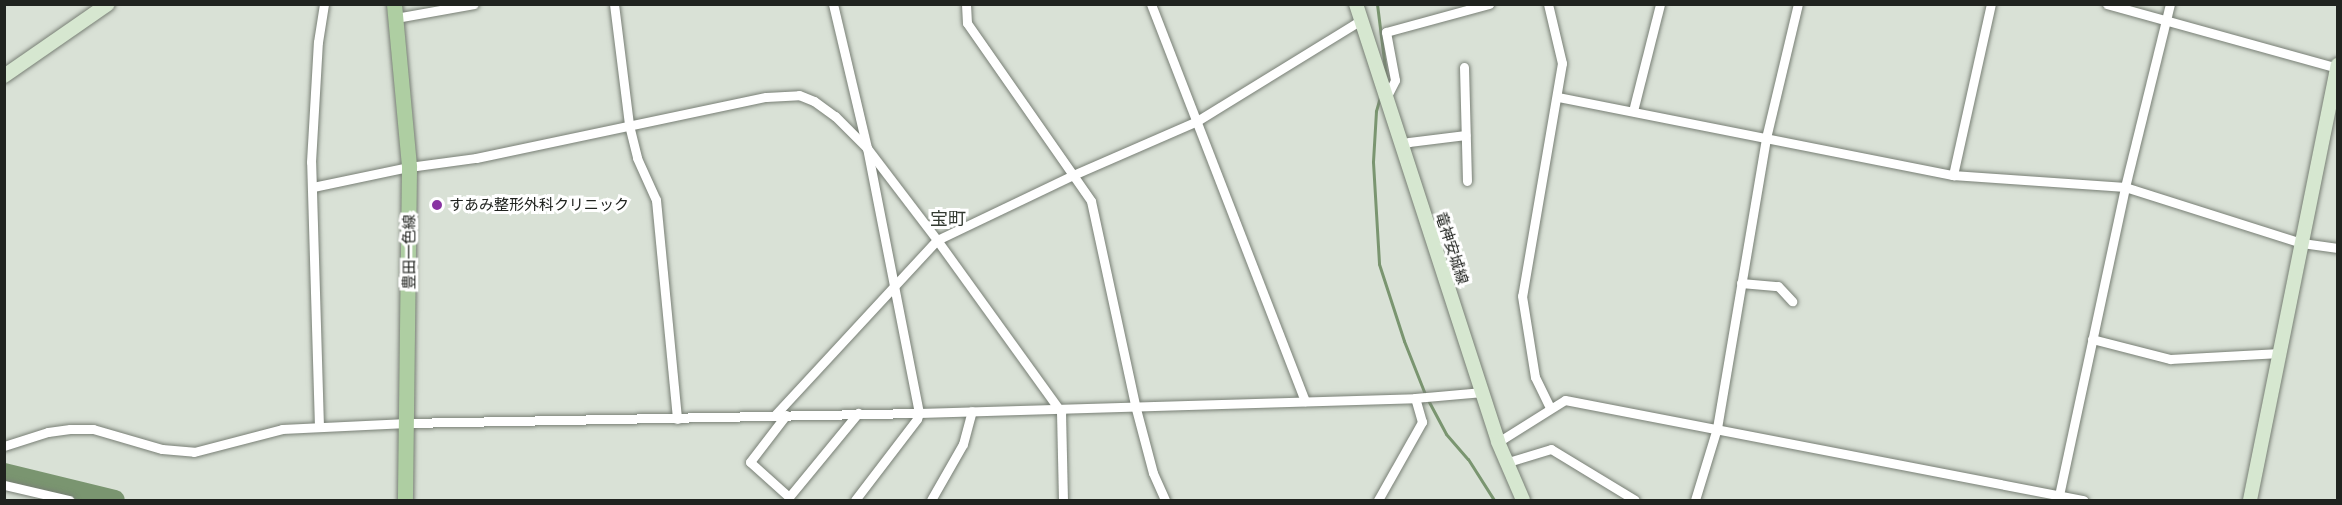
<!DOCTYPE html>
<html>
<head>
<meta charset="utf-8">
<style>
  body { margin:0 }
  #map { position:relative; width:2342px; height:505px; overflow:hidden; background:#d9e1d6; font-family:"Asap Condensed","Noto Sans JP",sans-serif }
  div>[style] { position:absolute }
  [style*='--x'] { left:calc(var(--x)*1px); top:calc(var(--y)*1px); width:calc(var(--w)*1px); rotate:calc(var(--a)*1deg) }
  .stream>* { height:3px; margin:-1.5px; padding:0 1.5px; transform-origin:1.5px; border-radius:1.5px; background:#7a9570 }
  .river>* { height:20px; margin:-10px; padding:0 10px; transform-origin:10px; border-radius:10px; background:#7a9570 }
  .roads { filter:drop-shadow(0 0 2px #787f75) drop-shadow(0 0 2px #787f75) }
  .street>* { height:9px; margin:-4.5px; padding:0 4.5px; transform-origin:4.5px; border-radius:4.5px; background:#fff }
  .secondary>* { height:14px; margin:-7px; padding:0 7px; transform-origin:7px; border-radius:7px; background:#d6e7d0 }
  .primary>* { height:15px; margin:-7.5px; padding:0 7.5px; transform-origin:7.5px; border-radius:7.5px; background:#aecea2 }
  .dots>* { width:16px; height:16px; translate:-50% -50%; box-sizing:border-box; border:3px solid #fff; border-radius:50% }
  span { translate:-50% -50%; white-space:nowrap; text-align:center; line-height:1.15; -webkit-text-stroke:6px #fff; paint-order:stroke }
  .poi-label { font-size:15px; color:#20231f }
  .left { translate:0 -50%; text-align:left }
  .street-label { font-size:15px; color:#20231f }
  .quarter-label { font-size:18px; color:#333a31 }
  .frame { position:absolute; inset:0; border:6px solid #20231f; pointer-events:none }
</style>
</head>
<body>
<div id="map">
  <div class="stream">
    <i style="--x:1377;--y:4;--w:73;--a:82.9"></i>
    <i style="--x:1380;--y:97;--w:15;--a:106"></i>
    <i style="--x:1376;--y:111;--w:51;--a:93.4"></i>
    <i style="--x:1373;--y:162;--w:102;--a:86.6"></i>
    <i style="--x:1379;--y:264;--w:81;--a:72"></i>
    <i style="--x:1404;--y:341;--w:57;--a:68.4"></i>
    <i style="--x:1428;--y:400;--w:38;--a:62"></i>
    <i style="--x:1446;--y:434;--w:33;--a:49"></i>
    <i style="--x:1468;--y:459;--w:49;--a:57.6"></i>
  </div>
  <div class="river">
    <i style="--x:4;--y:473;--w:114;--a:13.7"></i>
  </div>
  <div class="roads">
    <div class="street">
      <i style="--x:614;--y:4;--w:122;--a:82.9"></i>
      <i style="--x:629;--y:125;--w:34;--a:76"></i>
      <i style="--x:637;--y:158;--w:46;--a:65.7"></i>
      <i style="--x:656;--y:200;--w:220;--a:84.5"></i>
      <i style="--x:833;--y:4;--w:148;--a:76.7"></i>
      <i style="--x:867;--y:148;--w:270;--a:78.9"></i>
      <i style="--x:919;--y:413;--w:6;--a:108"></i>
      <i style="--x:917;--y:419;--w:102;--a:127.4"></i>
      <i style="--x:966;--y:4;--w:19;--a:87"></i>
      <i style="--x:967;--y:23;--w:217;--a:55.1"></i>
      <i style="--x:1091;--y:201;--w:209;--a:77.8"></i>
      <i style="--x:1135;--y:405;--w:70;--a:75.2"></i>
      <i style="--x:1153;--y:473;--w:30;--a:66"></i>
      <i style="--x:1151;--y:4;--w:426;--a:68.8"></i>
      <i style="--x:1548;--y:4;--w:61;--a:76.7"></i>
      <i style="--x:1562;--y:63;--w:236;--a:99.7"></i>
      <i style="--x:1522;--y:296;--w:82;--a:80.9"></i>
      <i style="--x:1535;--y:377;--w:34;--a:64"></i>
      <i style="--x:2107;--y:4;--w:240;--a:15.5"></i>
      <i style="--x:396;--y:18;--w:79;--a:-10.2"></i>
      <i style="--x:1464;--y:67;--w:114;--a:88.5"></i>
      <i style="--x:1558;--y:97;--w:403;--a:11.2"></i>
      <i style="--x:1953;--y:175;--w:172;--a:4"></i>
      <i style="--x:2125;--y:187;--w:186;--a:17.6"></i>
      <i style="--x:2302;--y:243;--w:36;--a:8"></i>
      <i style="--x:1386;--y:98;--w:20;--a:-63"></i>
      <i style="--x:1395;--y:80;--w:49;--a:-100.6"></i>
      <i style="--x:1386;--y:32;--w:107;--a:-15.2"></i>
      <i style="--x:1633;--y:111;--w:110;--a:-75.8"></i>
      <i style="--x:1401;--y:147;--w:9;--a:-32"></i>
      <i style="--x:1409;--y:142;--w:57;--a:-7"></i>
      <i style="--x:1953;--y:175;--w:175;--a:-77.5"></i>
      <i style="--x:313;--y:187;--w:98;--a:-11.8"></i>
      <i style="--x:409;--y:167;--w:68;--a:-7.7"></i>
      <i style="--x:476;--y:158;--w:296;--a:-11.9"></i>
      <i style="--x:766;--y:97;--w:33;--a:-3"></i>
      <i style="--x:799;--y:95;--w:16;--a:22"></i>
      <i style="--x:814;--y:101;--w:26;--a:36"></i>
      <i style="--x:835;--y:116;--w:45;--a:45"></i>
      <i style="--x:867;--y:148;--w:116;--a:52.7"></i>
      <i style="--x:937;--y:240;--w:212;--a:54.2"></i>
      <i style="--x:1061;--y:412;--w:88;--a:88.7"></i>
      <i style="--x:1741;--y:283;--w:37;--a:5"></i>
      <i style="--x:1778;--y:286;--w:21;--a:47"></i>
      <i style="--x:2092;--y:339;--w:81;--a:14.4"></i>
      <i style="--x:2170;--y:359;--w:110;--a:-3.1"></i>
      <i style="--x:786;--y:415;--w:59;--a:127.5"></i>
      <i style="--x:750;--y:462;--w:52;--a:41.9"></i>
      <i style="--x:789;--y:497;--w:109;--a:-50.6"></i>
      <i style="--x:774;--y:416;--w:240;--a:-47.2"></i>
      <i style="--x:937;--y:240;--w:151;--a:-25.5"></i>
      <i style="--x:1073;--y:175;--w:135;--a:-23.5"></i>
      <i style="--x:1197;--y:121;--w:193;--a:-31.6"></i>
      <i style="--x:319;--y:427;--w:265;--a:-91.7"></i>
      <i style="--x:311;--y:162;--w:120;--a:-86.7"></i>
      <i style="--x:318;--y:42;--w:38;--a:-81"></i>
      <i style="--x:1498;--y:442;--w:79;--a:-32.1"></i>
      <i style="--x:1565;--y:400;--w:528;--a:10.93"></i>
      <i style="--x:4;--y:446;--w:46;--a:-17.7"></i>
      <i style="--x:48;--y:432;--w:22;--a:-8"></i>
      <i style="--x:70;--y:429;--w:23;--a:0"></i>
      <i style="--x:93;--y:429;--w:72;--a:16.2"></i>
      <i style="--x:162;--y:449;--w:32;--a:5"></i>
      <i style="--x:194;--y:452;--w:91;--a:-14.6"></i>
      <i style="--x:282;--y:429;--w:125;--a:-2.7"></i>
      <i style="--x:407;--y:423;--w:512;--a:-1.12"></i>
      <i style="--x:919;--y:413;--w:496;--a:-1.7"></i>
      <i style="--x:1415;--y:398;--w:68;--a:-5"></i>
      <i style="--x:1505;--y:463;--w:48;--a:-16.9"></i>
      <i style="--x:1551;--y:449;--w:98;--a:31.3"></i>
      <i style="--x:4;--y:485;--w:67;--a:13"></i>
      <i style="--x:931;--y:500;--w:64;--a:-60.3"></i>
      <i style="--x:963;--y:444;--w:34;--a:-75"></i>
      <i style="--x:1378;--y:500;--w:90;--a:-60.6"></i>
      <i style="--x:1422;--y:422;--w:25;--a:-106"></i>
      <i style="--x:1695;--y:500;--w:75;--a:-73"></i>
      <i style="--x:1717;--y:428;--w:294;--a:-80.4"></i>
      <i style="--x:1766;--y:138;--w:138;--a:-76.6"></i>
      <i style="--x:2058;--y:500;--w:320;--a:-77.9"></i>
      <i style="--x:2125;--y:187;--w:188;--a:-76.2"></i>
    </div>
    <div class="secondary">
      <i style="--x:1356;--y:4;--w:460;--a:72"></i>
      <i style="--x:1498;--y:442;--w:63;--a:66.7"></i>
      <i style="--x:4;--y:76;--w:126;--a:-34.7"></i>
      <i style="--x:2250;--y:500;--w:444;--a:-78.6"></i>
    </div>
    <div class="primary">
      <i style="--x:394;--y:4;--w:164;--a:84.7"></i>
      <i style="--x:409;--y:167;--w:333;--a:90.7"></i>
    </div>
  </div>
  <div class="dots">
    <i style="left:437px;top:205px;background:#8934a2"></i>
  </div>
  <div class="poi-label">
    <span class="left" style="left:449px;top:205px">すあみ整形外科クリニック</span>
  </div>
  <div class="street-label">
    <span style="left:1452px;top:248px;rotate:72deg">竜神安城線</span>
    <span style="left:409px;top:252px;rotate:-90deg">豊田一色線</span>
  </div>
  <div class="quarter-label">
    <span style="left:948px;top:219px">宝町</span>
  </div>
  <div class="frame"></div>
</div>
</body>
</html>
